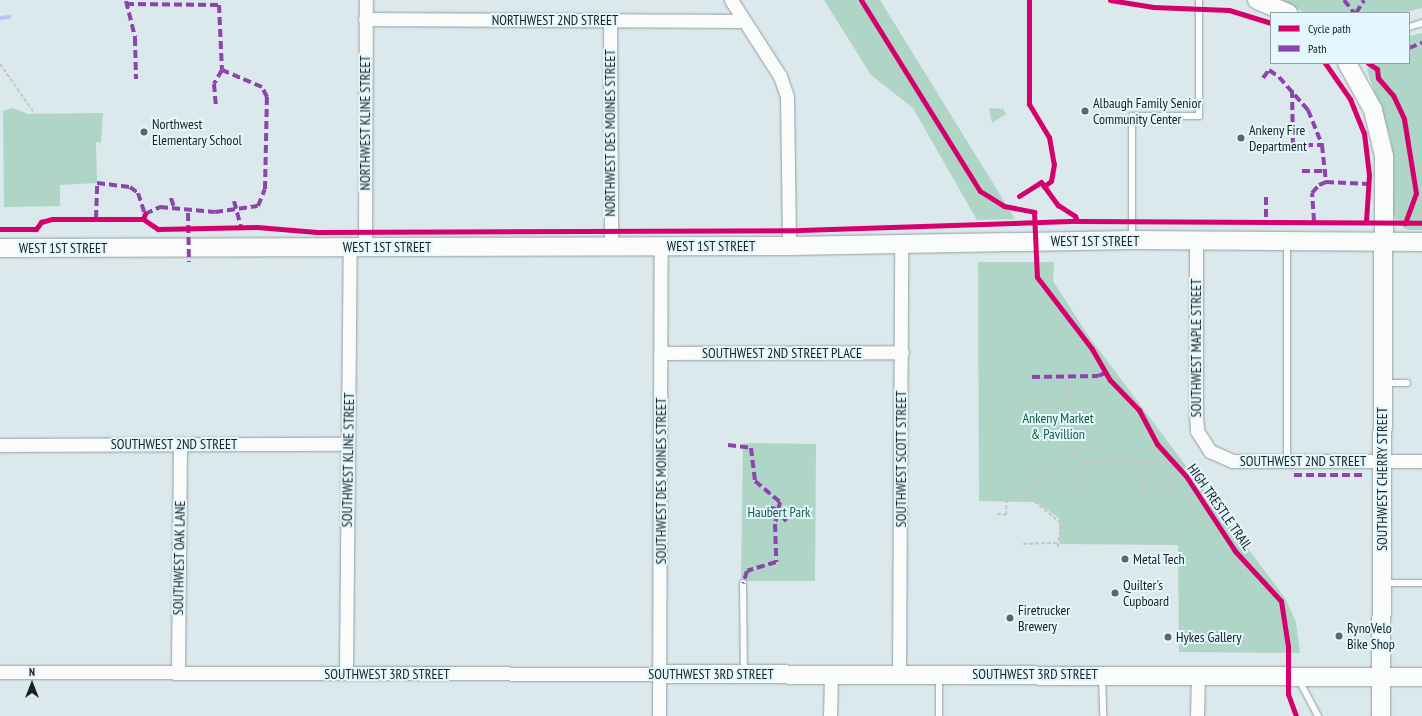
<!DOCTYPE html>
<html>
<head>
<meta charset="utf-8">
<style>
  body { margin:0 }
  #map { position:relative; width:1422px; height:716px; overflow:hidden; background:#dbe8ec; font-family:"PT Sans Narrow",sans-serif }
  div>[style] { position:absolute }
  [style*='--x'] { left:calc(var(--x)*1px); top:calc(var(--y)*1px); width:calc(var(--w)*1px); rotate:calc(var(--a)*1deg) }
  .green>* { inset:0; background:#aed5c6 }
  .stream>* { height:3.5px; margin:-1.75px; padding:0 1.75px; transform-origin:1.75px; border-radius:1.75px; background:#bcc6f6 }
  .path>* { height:2px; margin-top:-1px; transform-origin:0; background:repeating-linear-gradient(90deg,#c3c7c9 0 4px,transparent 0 6px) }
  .roads { filter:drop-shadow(0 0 1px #959ea2) drop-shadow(0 0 1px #959ea2) }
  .lane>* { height:6px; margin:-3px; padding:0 3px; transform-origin:3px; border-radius:3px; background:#fafcfc }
  .street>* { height:13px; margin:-6.5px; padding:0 6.5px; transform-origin:6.5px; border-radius:6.5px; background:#fafcfc }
  .secondary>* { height:18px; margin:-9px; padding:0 9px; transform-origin:9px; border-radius:9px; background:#fafcfc }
  .quiet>* { height:4px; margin-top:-2px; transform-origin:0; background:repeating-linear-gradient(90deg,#8e44ad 0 8px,transparent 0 12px) }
  .cycleway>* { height:5px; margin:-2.5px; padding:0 2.5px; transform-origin:2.5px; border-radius:2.5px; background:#d6006c }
  .dots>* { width:11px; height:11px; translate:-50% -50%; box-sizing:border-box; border:2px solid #e5f7fe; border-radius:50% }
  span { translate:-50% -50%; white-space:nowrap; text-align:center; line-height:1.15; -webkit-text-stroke:4px #e5f7fe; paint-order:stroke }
  .street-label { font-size:14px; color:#171f22 }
  .poi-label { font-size:14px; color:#171f22 }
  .left { translate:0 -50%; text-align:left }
  .park-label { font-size:14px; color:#0f5e3f }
  .legend { position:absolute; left:1270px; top:12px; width:140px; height:52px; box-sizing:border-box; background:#e5f7fe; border:1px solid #93a1a6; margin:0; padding:5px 7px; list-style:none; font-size:12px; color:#171f22 }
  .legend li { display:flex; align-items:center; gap:8px; height:20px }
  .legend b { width:20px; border:1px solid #93a1a6 }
  .north { position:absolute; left:12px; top:664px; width:40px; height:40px; -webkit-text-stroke:3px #e5f7fe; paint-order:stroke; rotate:0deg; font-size:11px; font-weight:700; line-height:16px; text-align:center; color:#171f22 }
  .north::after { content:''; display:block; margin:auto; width:14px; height:18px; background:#171f22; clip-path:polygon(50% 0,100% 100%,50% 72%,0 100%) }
</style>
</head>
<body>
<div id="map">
  <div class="green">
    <i style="clip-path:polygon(824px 0,880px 0,1015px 219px,977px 220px,913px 108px,871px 75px)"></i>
    <i style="clip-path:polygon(1282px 0,1422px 0,1422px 8px,1402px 13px,1305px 13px)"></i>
    <i style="clip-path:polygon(1422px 33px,1422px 230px,1408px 230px,1399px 225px,1393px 214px,1394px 161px,1390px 136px,1367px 70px,1370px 63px,1409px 63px,1409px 36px)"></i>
    <i style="clip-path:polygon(13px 108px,28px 114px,103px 113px,101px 143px,96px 142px,97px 183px,60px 185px,60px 206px,4px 207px,3px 111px)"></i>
    <i style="clip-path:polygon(989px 108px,1003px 109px,1006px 114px,992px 123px)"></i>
    <i style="clip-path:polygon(978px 262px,1054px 262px,1053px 281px,1087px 334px,1285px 598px,1296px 622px,1300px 653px,1179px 652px,1178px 545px,1060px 544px,1059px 518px,1036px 502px,979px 501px)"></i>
    <i style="clip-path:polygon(743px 443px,816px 444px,815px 581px,741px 581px)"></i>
  </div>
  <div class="stream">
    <i style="--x:0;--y:18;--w:9;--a:-6"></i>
  </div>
  <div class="path">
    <i style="--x:0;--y:64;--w:61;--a:55"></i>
    <i style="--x:1068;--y:377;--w:58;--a:90"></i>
    <i style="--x:1068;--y:435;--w:20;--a:72"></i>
    <i style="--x:1074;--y:454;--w:9;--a:41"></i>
    <i style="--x:1081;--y:460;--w:8;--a:23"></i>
    <i style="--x:1088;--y:463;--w:86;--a:0"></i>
    <i style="--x:1033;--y:435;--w:35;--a:0"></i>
    <i style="--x:1168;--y:488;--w:21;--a:-37"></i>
    <i style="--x:1142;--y:489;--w:26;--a:-2"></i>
    <i style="--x:1168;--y:488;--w:13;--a:90"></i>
    <i style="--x:1082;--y:495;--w:34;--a:-88"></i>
    <i style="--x:1142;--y:500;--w:37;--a:-90"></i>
    <i style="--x:997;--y:514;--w:9;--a:6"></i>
    <i style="--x:1006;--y:515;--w:18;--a:-87"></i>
    <i style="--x:1007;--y:497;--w:22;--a:-13"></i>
    <i style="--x:1023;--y:544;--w:35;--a:-2"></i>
    <i style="--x:1058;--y:547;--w:24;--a:-83"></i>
    <i style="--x:1061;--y:523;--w:38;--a:-141"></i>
    <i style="--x:1031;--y:499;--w:8;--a:-104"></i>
    <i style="--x:1029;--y:491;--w:58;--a:-39.4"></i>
  </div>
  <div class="roads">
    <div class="lane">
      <i style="--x:1409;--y:27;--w:14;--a:-17"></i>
      <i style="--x:1132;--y:239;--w:123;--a:-90"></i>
      <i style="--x:1132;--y:116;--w:67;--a:0"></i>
      <i style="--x:1199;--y:116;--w:116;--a:-90"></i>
      <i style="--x:1287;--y:243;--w:218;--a:90"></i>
      <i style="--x:1384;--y:383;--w:23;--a:0"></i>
      <i style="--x:743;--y:583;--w:90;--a:89.4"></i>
      <i style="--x:1383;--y:583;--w:39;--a:0"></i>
      <i style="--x:1102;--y:678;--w:38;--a:88"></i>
      <i style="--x:1298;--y:678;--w:43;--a:62.2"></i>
      <i style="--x:939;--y:716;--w:40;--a:-90"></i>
    </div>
    <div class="street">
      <i style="--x:731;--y:0;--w:90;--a:57.2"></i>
      <i style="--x:780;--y:76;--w:21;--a:71"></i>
      <i style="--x:787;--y:96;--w:150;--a:89.2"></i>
      <i style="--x:365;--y:19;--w:379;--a:0.3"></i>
      <i style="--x:610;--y:20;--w:226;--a:89.7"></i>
      <i style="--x:1196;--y:241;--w:174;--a:90"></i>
      <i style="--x:1196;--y:415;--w:16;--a:86"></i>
      <i style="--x:1197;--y:431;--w:24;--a:57"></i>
      <i style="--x:1210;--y:451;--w:24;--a:24"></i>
      <i style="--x:1232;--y:461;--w:190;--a:0"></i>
      <i style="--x:365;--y:247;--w:247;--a:-89.8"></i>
      <i style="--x:662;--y:353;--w:240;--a:-0.2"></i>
      <i style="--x:0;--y:445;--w:348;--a:-0.2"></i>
      <i style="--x:0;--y:672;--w:660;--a:0.17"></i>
      <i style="--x:178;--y:672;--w:228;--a:-89.5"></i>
      <i style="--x:346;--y:673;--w:426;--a:-89.5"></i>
      <i style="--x:899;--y:674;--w:429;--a:-89.7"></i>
      <i style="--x:659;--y:716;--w:470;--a:-89.8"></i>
      <i style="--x:830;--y:716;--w:41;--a:-88.6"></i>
      <i style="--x:1197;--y:716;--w:41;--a:-88.6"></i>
    </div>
    <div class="secondary">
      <i style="--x:1257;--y:0;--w:34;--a:23"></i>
      <i style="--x:1347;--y:63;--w:54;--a:61"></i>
      <i style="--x:1373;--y:110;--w:47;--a:76.6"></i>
      <i style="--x:1384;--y:156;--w:560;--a:90.31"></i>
      <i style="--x:0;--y:248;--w:789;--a:-0.15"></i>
      <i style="--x:789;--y:246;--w:343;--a:-1"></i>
      <i style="--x:1132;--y:240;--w:290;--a:0.4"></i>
      <i style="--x:660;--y:674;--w:762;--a:0.23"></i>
    </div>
  </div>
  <div class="quiet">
    <i style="--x:1344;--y:0;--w:16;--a:52"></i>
    <i style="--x:126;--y:1;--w:38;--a:76"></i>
    <i style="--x:135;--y:38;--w:41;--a:88.6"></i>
    <i style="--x:126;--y:4;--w:93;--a:0.6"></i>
    <i style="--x:219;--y:5;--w:65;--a:87.4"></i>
    <i style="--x:222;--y:70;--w:16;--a:120"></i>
    <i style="--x:214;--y:84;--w:23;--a:85"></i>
    <i style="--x:1356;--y:13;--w:15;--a:-58"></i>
    <i style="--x:1409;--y:48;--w:14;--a:-21"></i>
    <i style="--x:1263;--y:78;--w:10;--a:-53"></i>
    <i style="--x:1269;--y:70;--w:12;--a:35"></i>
    <i style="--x:1279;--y:77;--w:44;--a:48.7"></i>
    <i style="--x:1308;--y:110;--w:38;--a:68"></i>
    <i style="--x:1322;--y:145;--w:37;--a:84"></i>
    <i style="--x:1292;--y:90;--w:58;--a:89"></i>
    <i style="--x:1293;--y:145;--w:29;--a:0"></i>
    <i style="--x:1302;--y:171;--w:25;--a:0"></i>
    <i style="--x:1266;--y:197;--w:25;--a:90"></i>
    <i style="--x:171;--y:198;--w:9;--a:72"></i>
    <i style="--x:234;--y:201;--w:27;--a:75"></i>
    <i style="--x:188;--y:213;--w:49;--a:88.8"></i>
    <i style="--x:96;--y:218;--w:35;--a:-88"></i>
    <i style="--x:97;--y:183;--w:33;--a:7"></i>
    <i style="--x:130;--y:187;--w:10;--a:37"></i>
    <i style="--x:138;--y:193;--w:22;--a:72"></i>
    <i style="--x:145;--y:214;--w:17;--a:-25"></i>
    <i style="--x:160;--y:207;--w:55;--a:5.2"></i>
    <i style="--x:215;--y:212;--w:43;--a:-7.9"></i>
    <i style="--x:258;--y:206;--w:18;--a:-68"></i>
    <i style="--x:265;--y:189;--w:92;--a:-88.8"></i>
    <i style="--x:267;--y:97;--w:11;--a:-117"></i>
    <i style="--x:262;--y:87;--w:43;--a:-157"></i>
    <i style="--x:1314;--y:221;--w:28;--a:-94"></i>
    <i style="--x:1312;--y:193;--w:11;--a:-49"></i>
    <i style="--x:1319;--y:185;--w:8;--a:-23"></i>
    <i style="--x:1326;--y:182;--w:43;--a:2.7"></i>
    <i style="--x:1032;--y:377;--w:66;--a:-0.9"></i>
    <i style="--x:1098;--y:376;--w:8;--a:-23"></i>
    <i style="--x:728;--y:445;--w:23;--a:7"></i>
    <i style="--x:751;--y:448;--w:33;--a:83"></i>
    <i style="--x:755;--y:481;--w:33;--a:40"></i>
    <i style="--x:780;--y:502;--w:23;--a:103"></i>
    <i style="--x:775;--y:524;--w:38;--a:88"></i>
    <i style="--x:776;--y:562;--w:30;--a:163"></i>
    <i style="--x:747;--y:571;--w:13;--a:108"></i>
    <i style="--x:1294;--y:475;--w:69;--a:0"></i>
    <i style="--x:770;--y:508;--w:6;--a:9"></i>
    <i style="--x:776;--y:509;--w:16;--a:50"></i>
  </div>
  <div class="cycleway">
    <i style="--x:861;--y:0;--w:225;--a:58.1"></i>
    <i style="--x:980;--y:191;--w:28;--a:32"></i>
    <i style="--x:1004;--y:206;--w:31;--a:11"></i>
    <i style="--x:1034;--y:212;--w:65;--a:87.4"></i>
    <i style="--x:1037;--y:277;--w:91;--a:52.6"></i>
    <i style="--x:1092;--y:349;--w:36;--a:60"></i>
    <i style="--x:1110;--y:380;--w:42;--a:46"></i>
    <i style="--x:1139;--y:410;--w:38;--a:62"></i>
    <i style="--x:1157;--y:444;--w:43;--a:47.8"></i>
    <i style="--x:1186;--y:476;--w:90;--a:56.8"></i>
    <i style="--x:1235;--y:551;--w:68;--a:47.4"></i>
    <i style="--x:1281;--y:601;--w:46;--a:81.2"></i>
    <i style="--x:1288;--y:646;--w:48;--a:90"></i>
    <i style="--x:1288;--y:694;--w:23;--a:70"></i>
    <i style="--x:1029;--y:0;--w:104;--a:90"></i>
    <i style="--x:1029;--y:104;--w:39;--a:59"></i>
    <i style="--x:1049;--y:137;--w:27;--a:80"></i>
    <i style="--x:1054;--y:164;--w:17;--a:100"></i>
    <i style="--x:1051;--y:181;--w:9;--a:144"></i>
    <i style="--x:1110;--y:0;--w:44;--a:9.2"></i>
    <i style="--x:1153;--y:7;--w:76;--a:2.3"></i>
    <i style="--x:1229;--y:10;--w:44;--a:17.2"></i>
    <i style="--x:1325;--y:63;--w:44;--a:55.2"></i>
    <i style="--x:1350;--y:99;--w:37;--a:68"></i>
    <i style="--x:1364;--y:133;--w:42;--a:83.2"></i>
    <i style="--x:1369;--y:175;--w:46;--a:93.7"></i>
    <i style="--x:1368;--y:63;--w:11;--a:34"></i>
    <i style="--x:1377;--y:69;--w:9;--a:84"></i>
    <i style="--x:1378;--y:78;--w:23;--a:49"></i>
    <i style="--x:1393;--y:95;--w:26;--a:65"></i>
    <i style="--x:1404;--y:119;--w:75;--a:80.8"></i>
    <i style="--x:1416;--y:193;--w:32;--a:110"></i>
    <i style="--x:1019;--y:196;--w:26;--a:-32"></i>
    <i style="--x:1041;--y:182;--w:29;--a:54"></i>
    <i style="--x:1058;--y:205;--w:20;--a:33"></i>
    <i style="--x:1075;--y:216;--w:5;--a:68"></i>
    <i style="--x:145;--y:214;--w:5;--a:112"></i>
    <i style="--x:143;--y:219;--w:18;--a:34"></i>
    <i style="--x:158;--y:229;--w:99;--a:-1.2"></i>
    <i style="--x:257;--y:227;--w:60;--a:4.8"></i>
    <i style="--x:317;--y:232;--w:483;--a:-0.2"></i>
    <i style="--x:800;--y:230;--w:277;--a:-1.9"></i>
    <i style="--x:1077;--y:221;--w:345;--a:0.3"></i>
    <i style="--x:0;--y:229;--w:36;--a:0"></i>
    <i style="--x:36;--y:229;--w:9;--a:-54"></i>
    <i style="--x:41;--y:222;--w:11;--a:-15"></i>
    <i style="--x:52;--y:219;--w:91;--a:0"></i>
  </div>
  <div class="dots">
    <i style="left:1085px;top:111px;background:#5c6569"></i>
    <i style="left:144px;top:132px;background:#5c6569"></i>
    <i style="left:1241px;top:138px;background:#5c6569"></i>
    <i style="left:1125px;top:559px;background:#5c6569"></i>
    <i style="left:1115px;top:593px;background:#5c6569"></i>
    <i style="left:1010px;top:618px;background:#5c6569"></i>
    <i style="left:1339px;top:636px;background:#5c6569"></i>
    <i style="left:1168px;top:637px;background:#5c6569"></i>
  </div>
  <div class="street-label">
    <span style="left:555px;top:20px">NORTHWEST 2ND STREET</span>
    <span style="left:365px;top:123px;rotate:-90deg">NORTHWEST KLINE STREET</span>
    <span style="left:610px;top:133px;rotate:-90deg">NORTHWEST DES MOINES STREET</span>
    <span style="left:1095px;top:241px">WEST 1ST STREET</span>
    <span style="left:711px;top:246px">WEST 1ST STREET</span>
    <span style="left:387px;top:247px">WEST 1ST STREET</span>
    <span style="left:63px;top:248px">WEST 1ST STREET</span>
    <span style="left:1196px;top:348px;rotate:-90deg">SOUTHWEST MAPLE STREET</span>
    <span style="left:782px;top:353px">SOUTHWEST 2ND STREET PLACE</span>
    <span style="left:174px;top:444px">SOUTHWEST 2ND STREET</span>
    <span style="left:901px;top:459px;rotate:-90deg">SOUTHWEST SCOTT STREET</span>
    <span style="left:348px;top:460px;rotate:-89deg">SOUTHWEST KLINE STREET</span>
    <span style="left:1303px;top:461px">SOUTHWEST 2ND STREET</span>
    <span style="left:1382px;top:479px;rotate:-90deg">SOUTHWEST CHERRY STREET</span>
    <span style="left:661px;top:481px;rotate:-90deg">SOUTHWEST DES MOINES STREET</span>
    <span style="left:1220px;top:507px;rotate:55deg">HIGH TRESTLE TRAIL</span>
    <span style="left:179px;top:558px;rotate:-89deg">SOUTHWEST OAK LANE</span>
    <span style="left:387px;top:674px">SOUTHWEST 3RD STREET</span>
    <span style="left:711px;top:674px">SOUTHWEST 3RD STREET</span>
    <span style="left:1035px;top:674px">SOUTHWEST 3RD STREET</span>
  </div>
  <div class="poi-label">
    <span class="left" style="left:1093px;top:111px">Albaugh Family Senior<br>Community Center</span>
    <span class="left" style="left:152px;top:132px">Northwest<br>Elementary School</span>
    <span class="left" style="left:1249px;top:138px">Ankeny Fire<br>Department</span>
    <span class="left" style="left:1133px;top:559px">Metal Tech</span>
    <span class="left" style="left:1123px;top:593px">Quilter's<br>Cupboard</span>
    <span class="left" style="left:1018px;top:618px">Firetrucker<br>Brewery</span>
    <span class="left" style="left:1347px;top:636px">RynoVelo<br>Bike Shop</span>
    <span class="left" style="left:1176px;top:637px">Hykes Gallery</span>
  </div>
  <div class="park-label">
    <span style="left:1058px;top:426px">Ankeny Market<br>&amp; Pavillion</span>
    <span style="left:779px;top:512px">Haubert Park</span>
  </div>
  <ul class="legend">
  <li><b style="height:5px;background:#d6006c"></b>Cycle path</li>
  <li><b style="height:5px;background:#8e44ad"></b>Path</li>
  </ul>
  <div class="north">N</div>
</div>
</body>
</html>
